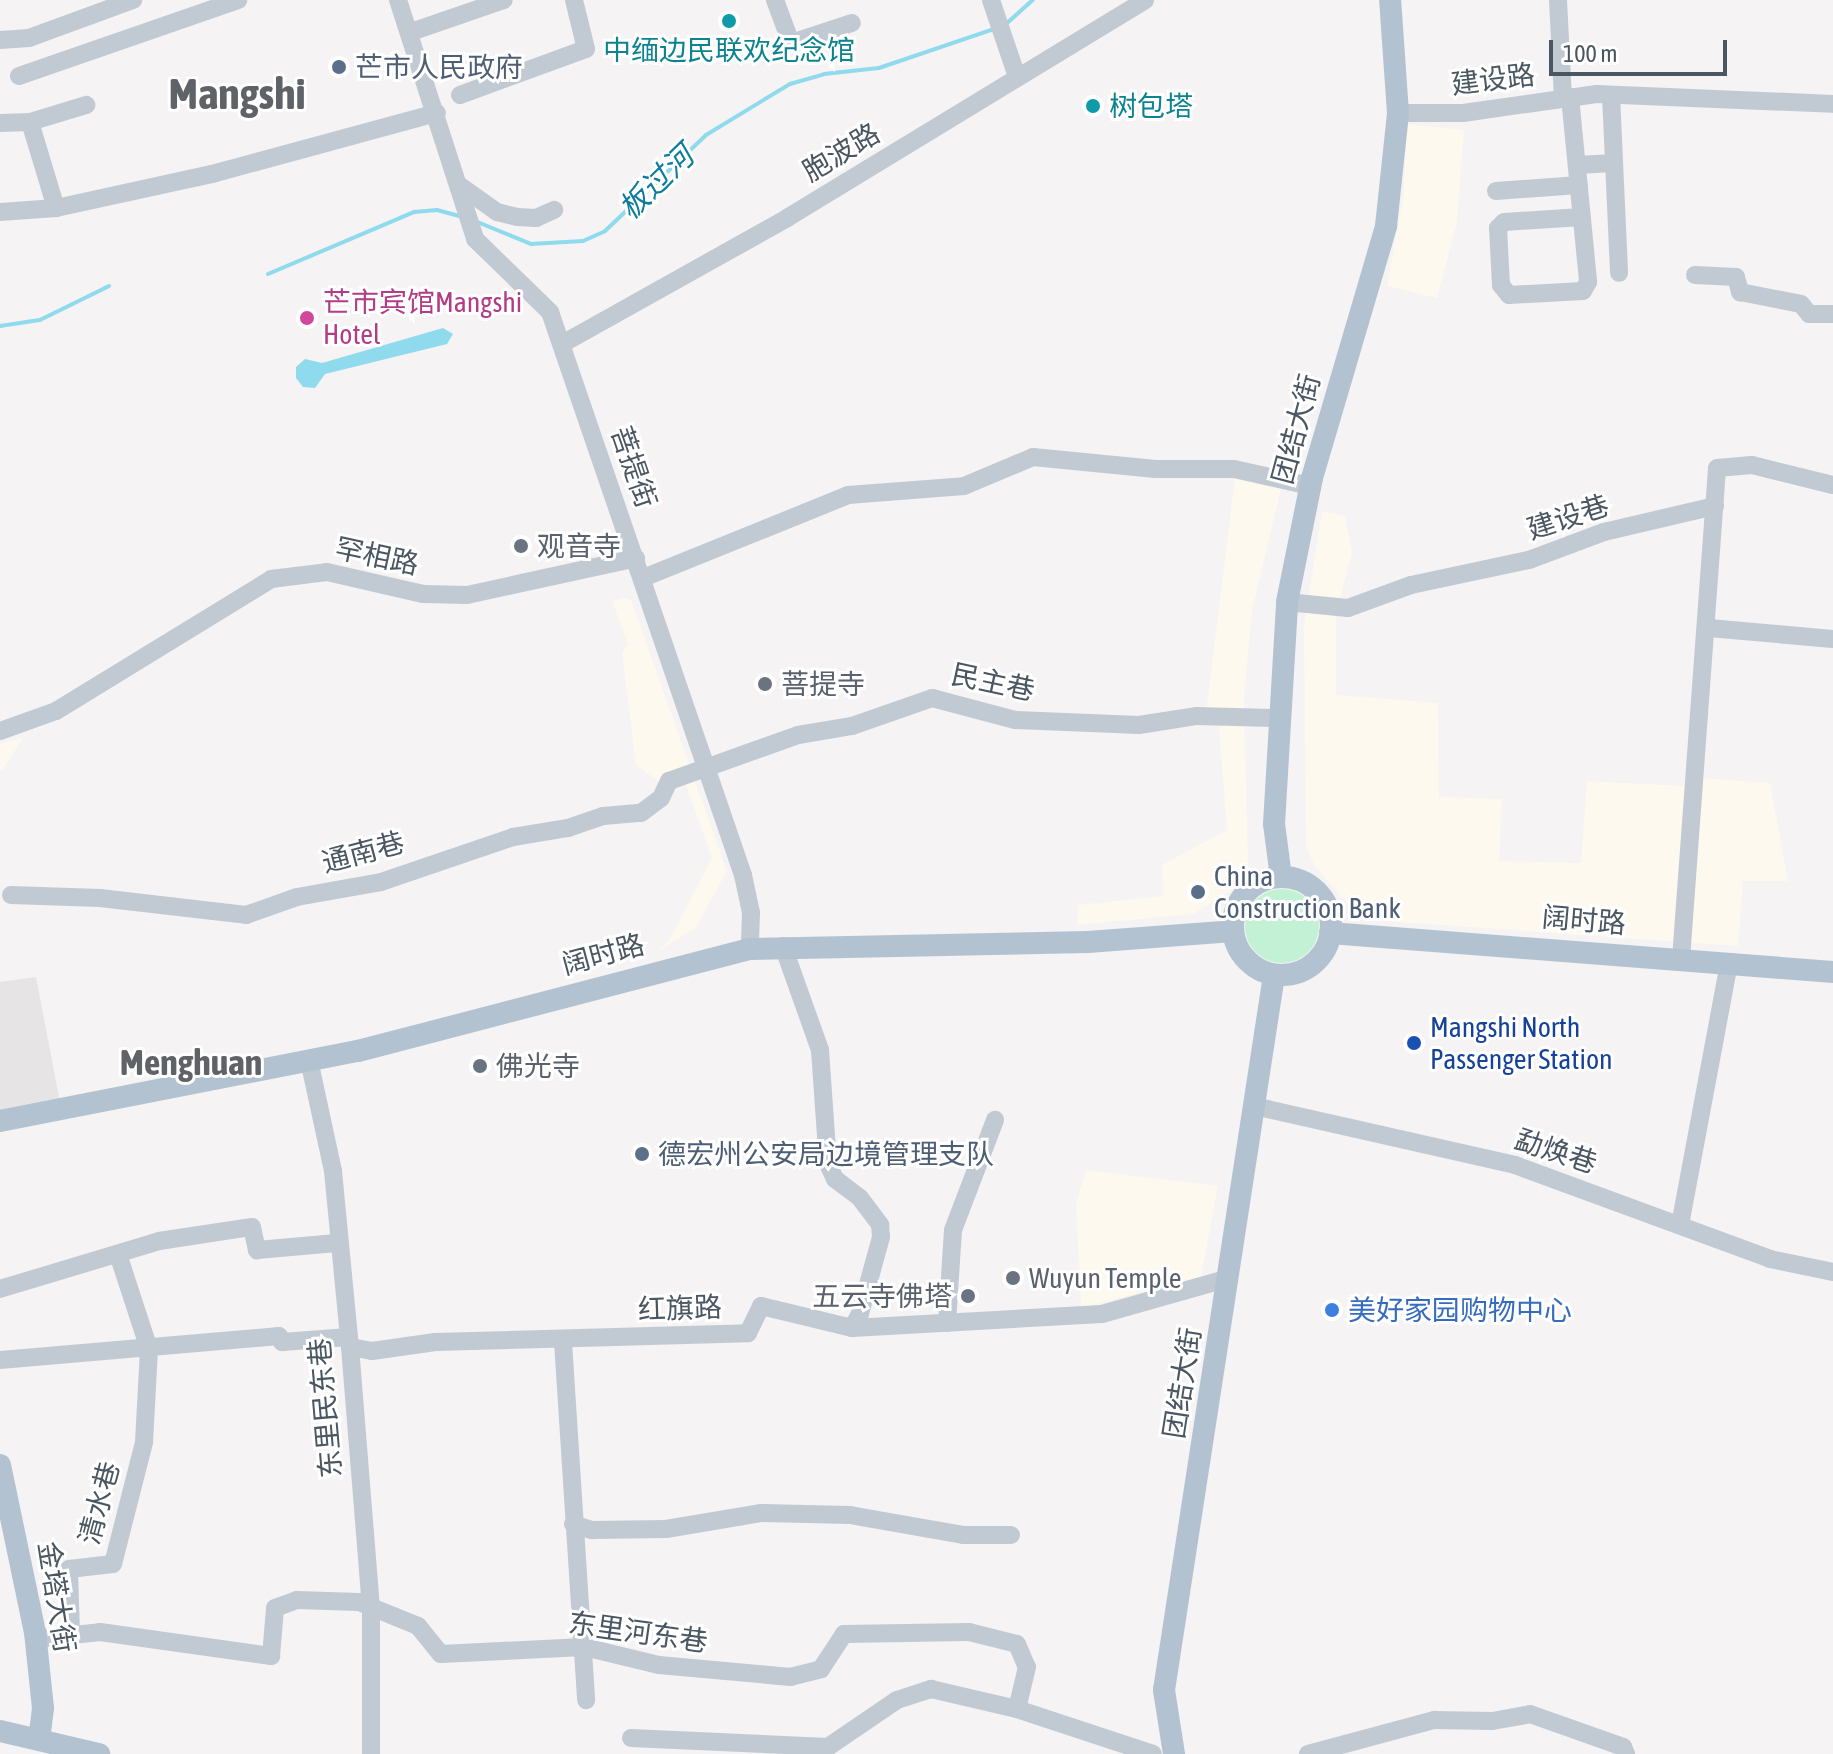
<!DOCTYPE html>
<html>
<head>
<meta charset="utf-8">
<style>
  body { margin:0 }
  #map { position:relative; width:1833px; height:1754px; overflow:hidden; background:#f5f3f3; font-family:"Asap Condensed","Noto Sans SC",sans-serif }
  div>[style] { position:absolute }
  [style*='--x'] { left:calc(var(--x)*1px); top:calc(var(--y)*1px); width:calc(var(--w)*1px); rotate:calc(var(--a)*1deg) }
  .commercial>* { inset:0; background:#fdf9ef }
  .education>* { inset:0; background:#e6e4e5 }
  .green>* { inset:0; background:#c3f1d5 }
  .round { border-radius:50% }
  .water>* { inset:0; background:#90daee }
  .stream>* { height:4px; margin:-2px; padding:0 2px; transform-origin:2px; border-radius:2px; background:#90daee }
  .minor>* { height:18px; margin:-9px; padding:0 9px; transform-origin:9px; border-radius:9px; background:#c1cad2 }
  .major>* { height:22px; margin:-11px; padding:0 11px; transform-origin:11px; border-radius:11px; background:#b3c2d1 }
  .major>.ring { margin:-11px; padding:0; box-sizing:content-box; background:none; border:22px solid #b3c2d1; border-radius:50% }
  .dots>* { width:22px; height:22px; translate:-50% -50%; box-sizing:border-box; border:4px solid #fff; border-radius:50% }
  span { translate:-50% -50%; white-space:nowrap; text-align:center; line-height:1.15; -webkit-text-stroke:6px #fff; paint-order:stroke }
  .culture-label { font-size:28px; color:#0d838f }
  .left { translate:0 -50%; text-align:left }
  .service-label { font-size:28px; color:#4e5e75 }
  .street-label { font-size:28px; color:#4a5661 }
  .hotel-label { font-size:28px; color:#b23c85 }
  .worship-label { font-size:28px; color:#5b616d }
  .right { translate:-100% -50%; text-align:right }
  .transit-label { font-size:28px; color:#164399 }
  .shop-label { font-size:28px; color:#366cbe }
  .water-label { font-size:30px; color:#0c7c9b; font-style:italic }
  .district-label { font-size:36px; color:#5f6368; font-weight:700 }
  .town-label { font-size:44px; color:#5f6368; font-weight:700 }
  .scale { position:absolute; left:1549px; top:40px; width:178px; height:36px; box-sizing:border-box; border:4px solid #4a5661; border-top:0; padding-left:10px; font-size:24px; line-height:28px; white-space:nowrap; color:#4a5661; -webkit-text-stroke:6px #fff; paint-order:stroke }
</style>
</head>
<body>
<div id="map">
  <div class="commercial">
    <i style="clip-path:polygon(1406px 124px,1464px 130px,1457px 222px,1437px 298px,1387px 286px,1404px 193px)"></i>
    <i style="clip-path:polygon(1235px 478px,1282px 485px,1252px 610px,1244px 699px,1248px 862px,1244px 876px,1235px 888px,1193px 914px,1077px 925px,1078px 905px,1163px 896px,1162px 865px,1227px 830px,1218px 714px,1206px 713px)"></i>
    <i style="clip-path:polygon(1322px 511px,1345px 516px,1352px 552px,1336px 615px,1336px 695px,1438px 703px,1439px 797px,1502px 799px,1499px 861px,1581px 863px,1587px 781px,1684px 786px,1685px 777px,1770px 783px,1788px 881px,1743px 881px,1738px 946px,1370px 920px,1355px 913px,1314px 865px,1306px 846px,1304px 625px)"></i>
    <i style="clip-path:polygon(624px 598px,631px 600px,727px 871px,696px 927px,657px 952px,670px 939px,712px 858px,683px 777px,662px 784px,636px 765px,622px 653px,628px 644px,612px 601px)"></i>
    <i style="clip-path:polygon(23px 738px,3px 769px,0 771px,0 744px)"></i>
    <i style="clip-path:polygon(1086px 1170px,1218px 1186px,1201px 1277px,1081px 1308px,1076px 1205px)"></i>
  </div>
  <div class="education">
    <i style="clip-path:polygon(36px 977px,60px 1102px,0 1114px,0 982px)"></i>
  </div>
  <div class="green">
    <i class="round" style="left:1245px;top:889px;width:74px;height:74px"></i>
  </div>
  <div class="water">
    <i style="clip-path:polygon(443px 328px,453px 334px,447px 344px,325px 374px,315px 388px,303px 387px,296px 378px,296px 367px,305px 359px,322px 363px)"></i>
  </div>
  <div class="stream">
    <i style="--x:1006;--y:24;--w:36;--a:-42"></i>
    <i style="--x:475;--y:221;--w:61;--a:22.3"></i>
    <i style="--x:531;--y:244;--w:52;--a:-3.3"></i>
    <i style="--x:583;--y:241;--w:24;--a:-24"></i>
    <i style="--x:605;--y:231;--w:139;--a:-43.5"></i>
    <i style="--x:706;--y:135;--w:98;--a:-31.3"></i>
    <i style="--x:790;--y:84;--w:35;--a:-16"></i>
    <i style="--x:824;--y:74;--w:55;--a:-6.2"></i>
    <i style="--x:879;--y:68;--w:121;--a:-18.7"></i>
    <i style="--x:268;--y:274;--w:159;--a:-23"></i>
    <i style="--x:414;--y:212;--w:23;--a:-5"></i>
    <i style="--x:437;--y:210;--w:27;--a:15"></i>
    <i style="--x:0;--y:326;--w:40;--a:-8.5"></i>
    <i style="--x:40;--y:320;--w:77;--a:-26.2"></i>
  </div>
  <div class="minor">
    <i style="--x:398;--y:0;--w:251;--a:72.1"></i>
    <i style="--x:475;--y:239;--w:105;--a:44.2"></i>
    <i style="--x:550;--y:312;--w:595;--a:71.08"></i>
    <i style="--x:743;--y:875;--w:39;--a:78"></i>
    <i style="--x:751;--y:913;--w:36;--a:92"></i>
    <i style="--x:775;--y:0;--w:46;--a:69.6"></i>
    <i style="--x:791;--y:43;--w:64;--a:-18.2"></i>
    <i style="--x:991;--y:0;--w:81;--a:71.3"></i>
    <i style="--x:1558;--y:0;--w:99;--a:87.1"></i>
    <i style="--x:411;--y:32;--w:98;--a:-19"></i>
    <i style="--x:0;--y:40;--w:29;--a:-4"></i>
    <i style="--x:29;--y:38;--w:111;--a:-20.1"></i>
    <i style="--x:19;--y:76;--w:232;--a:-19.1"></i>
    <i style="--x:460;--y:95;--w:134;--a:-20.1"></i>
    <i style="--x:586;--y:49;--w:50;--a:-103.8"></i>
    <i style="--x:1611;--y:95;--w:178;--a:87.4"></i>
    <i style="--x:1570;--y:97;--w:186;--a:84.4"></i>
    <i style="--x:1588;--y:282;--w:10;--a:119"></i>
    <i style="--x:1583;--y:291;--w:74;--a:176.9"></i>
    <i style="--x:1509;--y:295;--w:13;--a:-129"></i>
    <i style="--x:1501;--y:285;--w:57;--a:-93"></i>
    <i style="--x:1498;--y:228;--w:8;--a:-45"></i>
    <i style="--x:1504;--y:222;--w:78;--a:-3.7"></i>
    <i style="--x:1398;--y:113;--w:65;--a:0"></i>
    <i style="--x:1463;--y:113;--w:135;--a:-8.1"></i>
    <i style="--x:1597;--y:94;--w:236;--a:2.4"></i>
    <i style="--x:30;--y:122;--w:90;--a:73.2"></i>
    <i style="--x:0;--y:123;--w:30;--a:-2"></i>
    <i style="--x:30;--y:122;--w:59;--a:-16.9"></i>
    <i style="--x:1577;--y:165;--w:37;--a:-3"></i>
    <i style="--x:459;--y:185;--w:47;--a:35.4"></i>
    <i style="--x:497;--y:212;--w:21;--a:14"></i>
    <i style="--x:517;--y:217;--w:19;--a:3"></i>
    <i style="--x:536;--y:218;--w:20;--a:-24"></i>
    <i style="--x:1496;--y:191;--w:83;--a:-4.1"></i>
    <i style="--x:0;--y:212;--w:56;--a:-4.1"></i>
    <i style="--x:56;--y:208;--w:160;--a:-12.3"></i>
    <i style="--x:212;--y:174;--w:233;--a:-15.2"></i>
    <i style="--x:1695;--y:275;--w:41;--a:2.8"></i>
    <i style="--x:1736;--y:277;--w:16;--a:75"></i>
    <i style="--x:1740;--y:292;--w:62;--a:11.1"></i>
    <i style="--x:1801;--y:304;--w:13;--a:51"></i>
    <i style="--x:1809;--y:314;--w:24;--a:0"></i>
    <i style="--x:562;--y:344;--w:258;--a:-29.2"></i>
    <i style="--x:787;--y:218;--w:419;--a:-31.3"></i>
    <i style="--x:643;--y:578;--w:221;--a:-22"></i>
    <i style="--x:848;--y:495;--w:116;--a:-4.4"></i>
    <i style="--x:964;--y:486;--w:75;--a:-22.8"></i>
    <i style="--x:1033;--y:457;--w:123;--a:5.6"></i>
    <i style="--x:1155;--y:469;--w:79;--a:0"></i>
    <i style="--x:1234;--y:469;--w:78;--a:12.6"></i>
    <i style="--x:1287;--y:602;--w:61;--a:5.6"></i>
    <i style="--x:1348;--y:608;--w:67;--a:-20.1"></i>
    <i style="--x:1411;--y:585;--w:121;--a:-12"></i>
    <i style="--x:1529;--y:560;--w:80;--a:-20.5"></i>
    <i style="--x:1604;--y:532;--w:114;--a:-13.2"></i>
    <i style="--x:1709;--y:628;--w:124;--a:5.1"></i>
    <i style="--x:0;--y:731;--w:59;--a:-19.7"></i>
    <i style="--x:56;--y:711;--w:252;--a:-31.5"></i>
    <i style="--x:271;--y:579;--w:56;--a:-7.1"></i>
    <i style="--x:327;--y:572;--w:98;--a:12.9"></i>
    <i style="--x:423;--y:594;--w:44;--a:1.3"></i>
    <i style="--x:467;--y:595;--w:173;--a:-12.3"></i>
    <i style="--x:11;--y:895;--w:89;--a:1.9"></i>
    <i style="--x:100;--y:898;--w:147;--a:6.6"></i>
    <i style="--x:246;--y:915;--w:54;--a:-19.4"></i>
    <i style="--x:297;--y:897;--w:85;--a:-10.1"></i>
    <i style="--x:381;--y:882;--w:139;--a:-18.8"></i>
    <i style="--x:513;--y:837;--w:56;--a:-9.3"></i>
    <i style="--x:568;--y:828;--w:37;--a:-19"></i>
    <i style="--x:603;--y:816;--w:38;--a:-5"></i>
    <i style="--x:641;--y:813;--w:25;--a:-37"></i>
    <i style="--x:661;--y:798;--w:19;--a:-65"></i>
    <i style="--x:669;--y:781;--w:137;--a:-19.6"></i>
    <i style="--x:798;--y:735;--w:55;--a:-9.5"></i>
    <i style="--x:852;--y:726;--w:85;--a:-19.3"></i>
    <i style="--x:932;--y:698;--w:86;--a:14.8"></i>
    <i style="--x:1015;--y:720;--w:124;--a:2.3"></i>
    <i style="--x:1139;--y:725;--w:59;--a:-8.8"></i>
    <i style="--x:1197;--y:716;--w:79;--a:1.5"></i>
    <i style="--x:783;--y:946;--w:110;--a:70.4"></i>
    <i style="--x:820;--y:1050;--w:114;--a:86"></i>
    <i style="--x:828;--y:1164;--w:17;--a:65"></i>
    <i style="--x:835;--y:1179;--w:31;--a:37"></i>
    <i style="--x:860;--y:1198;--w:34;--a:53"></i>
    <i style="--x:880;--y:1225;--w:12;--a:85"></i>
    <i style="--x:881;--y:1237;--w:80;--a:105.3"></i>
    <i style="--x:860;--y:1314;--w:16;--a:120"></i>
    <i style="--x:1681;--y:959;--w:492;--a:-85.8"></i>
    <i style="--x:1717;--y:468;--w:35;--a:-5"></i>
    <i style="--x:1752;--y:465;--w:83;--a:13.9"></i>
    <i style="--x:309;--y:1060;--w:114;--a:77.8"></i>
    <i style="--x:333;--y:1171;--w:177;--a:84.5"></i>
    <i style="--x:350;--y:1347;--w:261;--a:85.4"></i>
    <i style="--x:371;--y:1607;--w:147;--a:90"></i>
    <i style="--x:1254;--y:1106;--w:268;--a:12.7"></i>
    <i style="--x:1515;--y:1165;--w:272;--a:20.2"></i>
    <i style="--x:1770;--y:1259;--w:64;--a:11.7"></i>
    <i style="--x:1680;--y:1225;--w:267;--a:-79.4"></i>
    <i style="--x:0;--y:1289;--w:166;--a:-16.8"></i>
    <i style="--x:159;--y:1241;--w:94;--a:-8.6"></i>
    <i style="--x:252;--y:1227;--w:24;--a:78"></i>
    <i style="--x:257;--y:1250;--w:80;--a:-5"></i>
    <i style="--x:947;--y:1323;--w:93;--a:-86.3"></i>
    <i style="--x:953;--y:1230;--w:118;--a:-69.1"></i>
    <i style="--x:563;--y:1342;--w:359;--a:86.3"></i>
    <i style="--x:350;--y:1347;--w:22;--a:10"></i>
    <i style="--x:372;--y:1351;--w:64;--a:-8.1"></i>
    <i style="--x:435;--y:1342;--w:313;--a:-1.6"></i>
    <i style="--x:748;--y:1333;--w:30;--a:-64"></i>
    <i style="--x:761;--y:1306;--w:94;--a:13.6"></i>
    <i style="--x:852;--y:1328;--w:250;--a:-3.2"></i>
    <i style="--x:1102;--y:1314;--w:132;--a:-15.8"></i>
    <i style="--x:0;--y:1360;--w:280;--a:-4.9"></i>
    <i style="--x:279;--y:1336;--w:7;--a:63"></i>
    <i style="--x:282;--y:1342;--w:67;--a:-4.3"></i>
    <i style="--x:573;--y:1524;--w:20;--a:18"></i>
    <i style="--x:592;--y:1530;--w:74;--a:-0.8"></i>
    <i style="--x:666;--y:1529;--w:97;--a:-9.5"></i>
    <i style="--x:762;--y:1513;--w:88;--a:1.3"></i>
    <i style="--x:850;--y:1515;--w:115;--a:10"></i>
    <i style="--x:963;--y:1535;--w:48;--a:0"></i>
    <i style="--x:71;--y:1634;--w:65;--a:-91.8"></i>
    <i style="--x:69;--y:1569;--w:44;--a:-6.5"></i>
    <i style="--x:113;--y:1564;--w:126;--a:-75.7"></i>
    <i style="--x:144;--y:1442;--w:93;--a:-86.9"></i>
    <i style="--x:149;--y:1349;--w:97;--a:-108.1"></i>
    <i style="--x:36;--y:1639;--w:64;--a:-6.2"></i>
    <i style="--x:100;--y:1632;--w:173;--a:8"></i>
    <i style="--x:271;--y:1656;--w:48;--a:-85.2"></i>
    <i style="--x:275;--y:1608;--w:23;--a:-20"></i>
    <i style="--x:297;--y:1600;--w:62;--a:1.8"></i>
    <i style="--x:359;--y:1602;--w:64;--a:22.1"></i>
    <i style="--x:418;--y:1626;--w:36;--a:51"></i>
    <i style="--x:441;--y:1654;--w:143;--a:-2.8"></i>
    <i style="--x:584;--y:1647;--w:77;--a:13.5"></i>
    <i style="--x:659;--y:1665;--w:132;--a:5.2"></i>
    <i style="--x:790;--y:1677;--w:32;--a:-14"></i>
    <i style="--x:821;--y:1669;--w:42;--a:-56.7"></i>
    <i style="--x:844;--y:1634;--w:125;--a:-0.9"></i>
    <i style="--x:969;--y:1632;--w:49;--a:14"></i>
    <i style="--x:1017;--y:1644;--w:25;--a:67"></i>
    <i style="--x:1027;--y:1667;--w:43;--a:103.4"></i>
    <i style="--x:631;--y:1738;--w:197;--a:2.6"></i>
    <i style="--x:828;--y:1747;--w:83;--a:-34.3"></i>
    <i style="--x:897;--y:1700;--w:36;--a:-18"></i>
    <i style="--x:931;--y:1689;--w:88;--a:13.1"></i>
    <i style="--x:1017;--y:1709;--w:143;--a:18.3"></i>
    <i style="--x:1308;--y:1754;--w:131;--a:-15.1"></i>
    <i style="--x:1434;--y:1720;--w:58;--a:1"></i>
    <i style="--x:1492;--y:1721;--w:39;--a:-10"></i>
    <i style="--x:1530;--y:1714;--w:99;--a:19.5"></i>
    <i style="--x:1623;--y:1747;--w:8;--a:67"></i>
  </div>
  <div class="major">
    <i style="--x:1281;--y:877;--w:53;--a:-97.5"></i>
    <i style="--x:1274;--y:824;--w:222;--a:-86.6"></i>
    <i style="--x:1287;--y:602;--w:126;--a:-78.6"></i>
    <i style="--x:1312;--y:478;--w:263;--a:-73.6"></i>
    <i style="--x:1386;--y:226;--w:114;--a:-83.9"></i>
    <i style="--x:1398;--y:113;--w:113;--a:-94"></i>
    <i class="ring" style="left:1233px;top:877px;width:76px;height:76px"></i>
    <i style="--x:1330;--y:933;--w:505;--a:4.43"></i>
    <i style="--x:0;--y:1121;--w:365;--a:-11.1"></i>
    <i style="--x:358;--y:1051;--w:405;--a:-14.6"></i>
    <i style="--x:750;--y:949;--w:338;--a:-1.2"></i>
    <i style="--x:1088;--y:942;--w:145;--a:-4.3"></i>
    <i style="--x:0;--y:1465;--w:171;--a:78.2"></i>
    <i style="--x:35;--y:1632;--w:76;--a:84"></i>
    <i style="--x:43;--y:1708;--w:32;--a:97"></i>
    <i style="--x:0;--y:1731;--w:102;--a:13.1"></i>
    <i style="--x:1174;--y:1754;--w:65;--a:-98.9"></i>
    <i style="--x:1164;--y:1690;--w:723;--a:-81.25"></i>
  </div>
  <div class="dots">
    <i style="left:729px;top:21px;background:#0f9aa8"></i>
    <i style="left:339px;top:67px;background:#5c6f8a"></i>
    <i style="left:1093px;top:106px;background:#0f9aa8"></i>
    <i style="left:307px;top:318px;background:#d1479c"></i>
    <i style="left:521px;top:546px;background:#6b7280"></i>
    <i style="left:765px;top:684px;background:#6b7280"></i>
    <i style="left:1198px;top:892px;background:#5c6f8a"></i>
    <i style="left:1414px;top:1043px;background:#1a4fb4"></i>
    <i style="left:480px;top:1066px;background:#6b7280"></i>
    <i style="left:642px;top:1154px;background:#5c6f8a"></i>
    <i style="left:1013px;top:1278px;background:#6b7280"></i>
    <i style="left:968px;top:1296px;background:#6b7280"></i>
    <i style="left:1332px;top:1310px;background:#3f7fe0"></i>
  </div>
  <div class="culture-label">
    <span style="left:729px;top:50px">中缅边民联欢纪念馆</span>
    <span class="left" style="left:1109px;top:106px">树包塔</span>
  </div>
  <div class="service-label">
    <span class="left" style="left:355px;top:67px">芒市人民政府</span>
    <span class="left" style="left:1214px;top:892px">China<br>Construction Bank</span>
    <span class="left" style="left:658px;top:1154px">德宏州公安局边境管理支队</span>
  </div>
  <div class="street-label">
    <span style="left:1493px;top:79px;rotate:-7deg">建设路</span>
    <span style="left:841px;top:152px;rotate:-31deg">胞波路</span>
    <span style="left:1296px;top:429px;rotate:-75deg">团结大街</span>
    <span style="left:634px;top:467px;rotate:71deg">菩提街</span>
    <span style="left:1568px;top:517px;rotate:-18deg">建设巷</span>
    <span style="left:377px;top:556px;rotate:12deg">罕相路</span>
    <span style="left:993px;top:682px;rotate:12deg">民主巷</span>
    <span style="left:363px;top:852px;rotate:-15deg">通南巷</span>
    <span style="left:1584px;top:920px;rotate:5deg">阔时路</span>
    <span style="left:603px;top:954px;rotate:-15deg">阔时路</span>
    <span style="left:1556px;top:1151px;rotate:18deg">勐焕巷</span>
    <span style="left:680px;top:1308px;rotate:-2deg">红旗路</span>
    <span style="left:1182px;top:1383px;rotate:-81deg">团结大街</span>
    <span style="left:325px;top:1408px;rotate:-95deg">东里民东巷</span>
    <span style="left:99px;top:1503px;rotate:-75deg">清水巷</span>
    <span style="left:57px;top:1597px;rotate:81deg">金塔大街</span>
    <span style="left:638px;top:1632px;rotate:8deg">东里河东巷</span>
  </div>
  <div class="hotel-label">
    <span class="left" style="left:323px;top:318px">芒市宾馆Mangshi<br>Hotel</span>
  </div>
  <div class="worship-label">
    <span class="left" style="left:537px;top:546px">观音寺</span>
    <span class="left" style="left:781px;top:684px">菩提寺</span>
    <span class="left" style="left:496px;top:1066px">佛光寺</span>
    <span class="left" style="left:1029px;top:1278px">Wuyun Temple</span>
    <span class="right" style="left:952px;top:1296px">五云寺佛塔</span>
  </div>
  <div class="transit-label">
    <span class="left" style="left:1430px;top:1043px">Mangshi North<br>Passenger Station</span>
  </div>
  <div class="shop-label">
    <span class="left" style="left:1348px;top:1310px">美好家园购物中心</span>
  </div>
  <div class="water-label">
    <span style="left:656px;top:182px;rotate:-44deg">板过河</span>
  </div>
  <div class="district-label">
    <span style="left:191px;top:1063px">Menghuan</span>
  </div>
  <div class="town-label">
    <span style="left:237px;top:93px">Mangshi</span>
  </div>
  <div class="scale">100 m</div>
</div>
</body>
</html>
